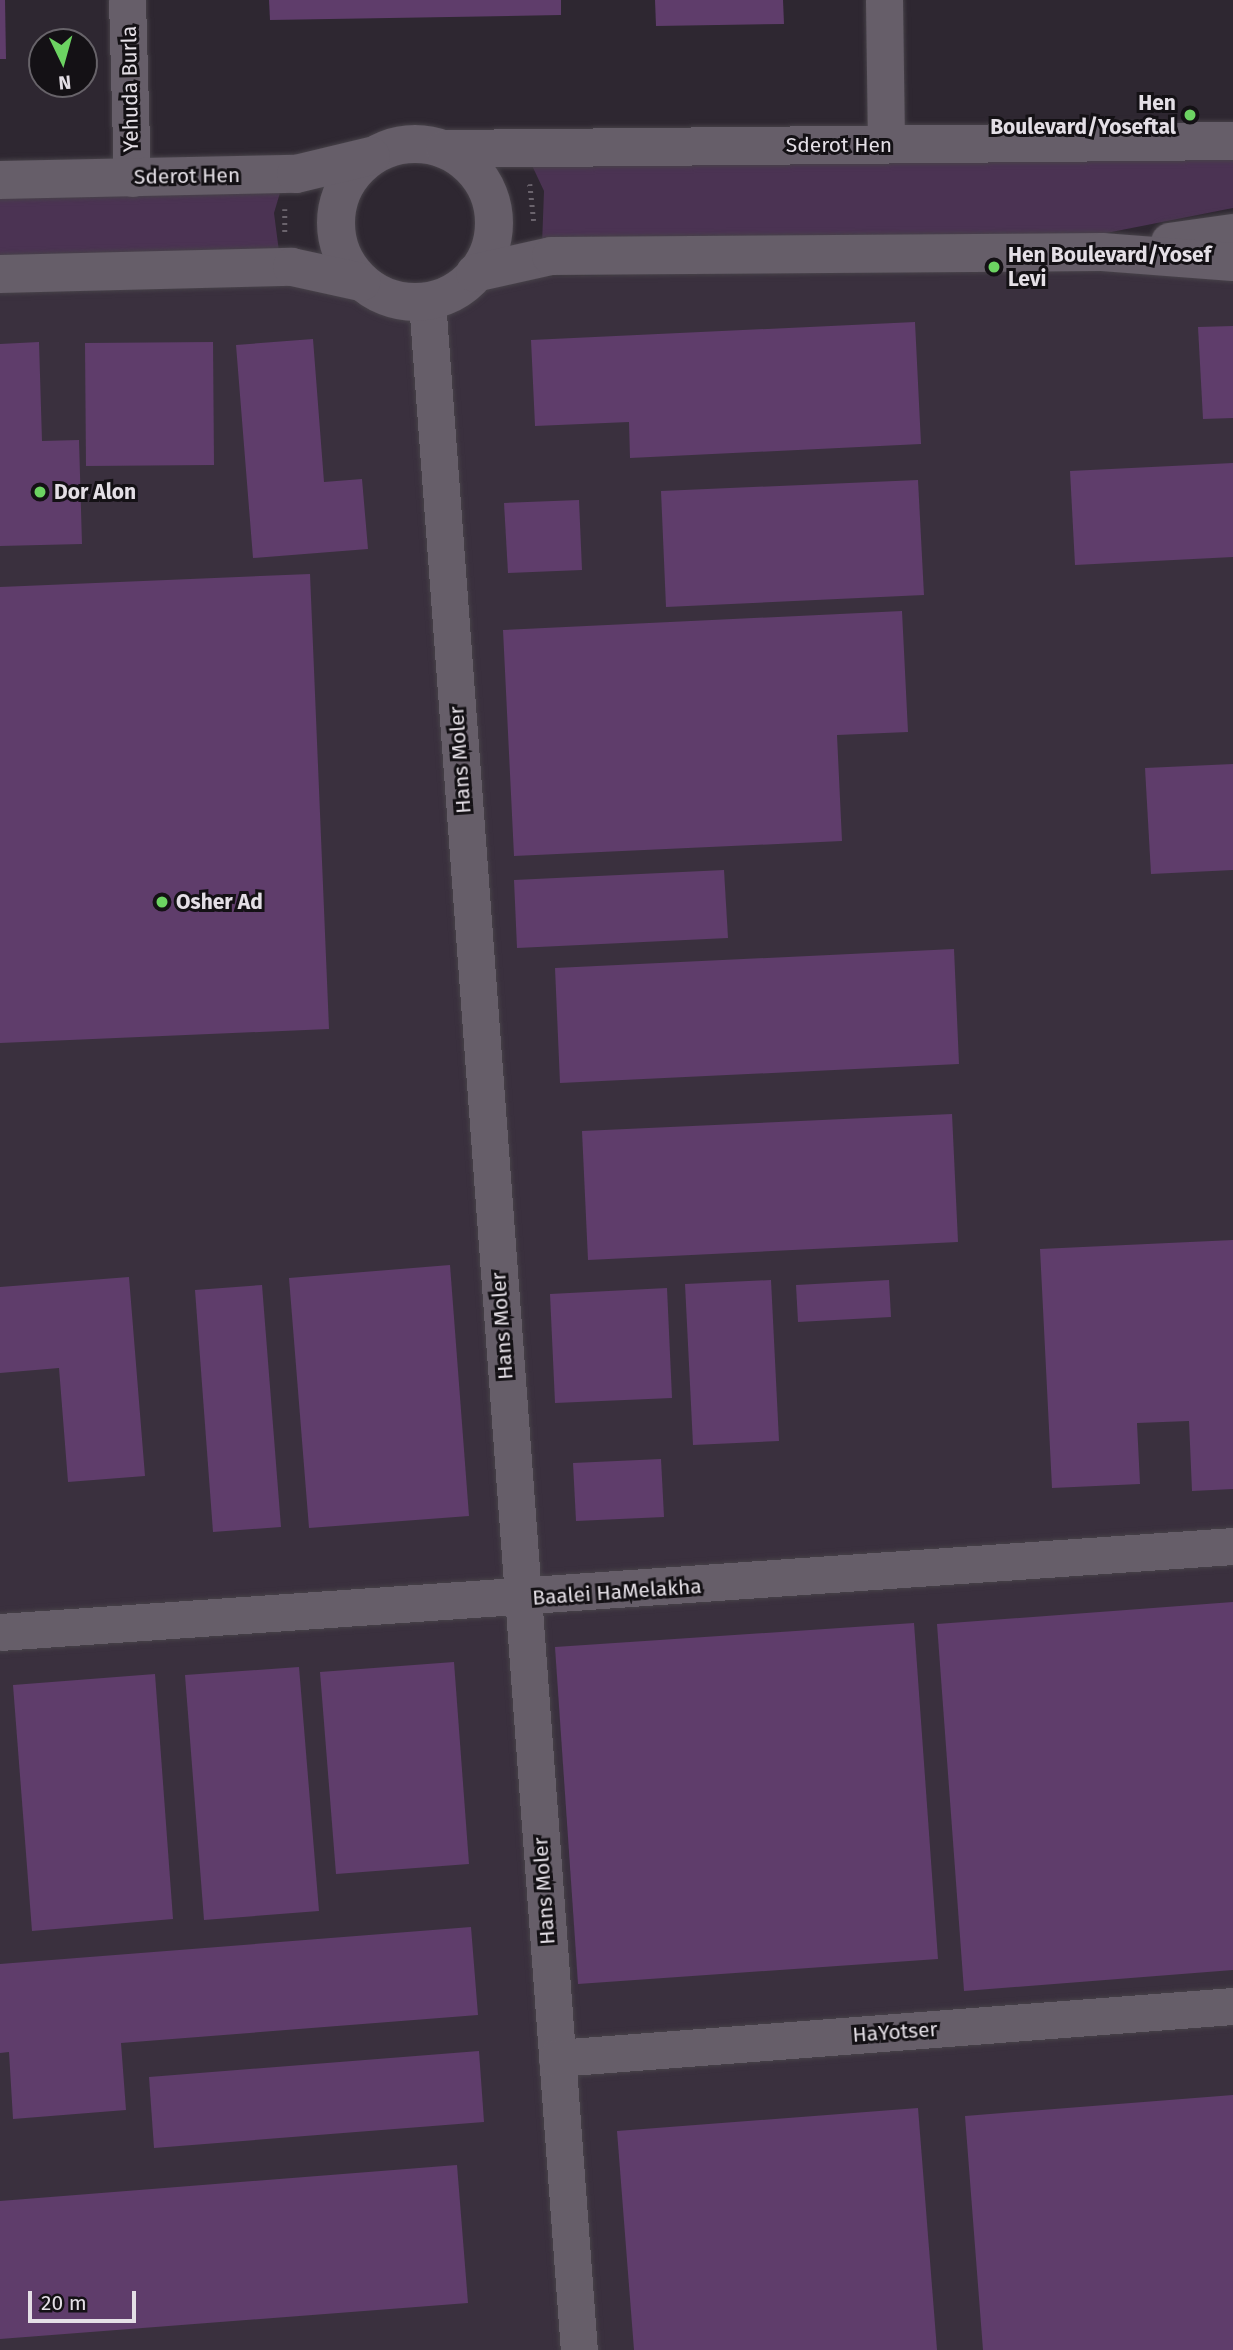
<!DOCTYPE html>
<html>
<head>
<meta charset="utf-8">
<style>
  body { margin:0 }
  #map { position:relative; width:1233px; height:2350px; overflow:hidden; background:#2e2731; font-family:"Fira Sans",sans-serif }
  div>[style] { position:absolute }
  [style*='--x'] { left:calc(var(--x)*1px); top:calc(var(--y)*1px); width:calc(var(--w)*1px); rotate:calc(var(--a)*1deg) }
  .built>* { inset:0; background:#3a303e }
  .green>* { inset:0; background:#4b3353 }
  .building>* { inset:0; background:#5f3d6b }
  .path>* { height:4.5px; margin-top:-2.25px; transform-origin:0; background:repeating-linear-gradient(90deg,#6b646d 0 2px,transparent 0 7px) }
  .roads { filter:drop-shadow(0 0 2px #474249) drop-shadow(0 0 2px #474249) }
  .minor>* { height:37px; margin:-18.5px; padding:0 18.5px; transform-origin:18.5px; border-radius:18.5px; background:#665e69 }
  .tertiary>* { height:38px; margin:-19px; padding:0 19px; transform-origin:19px; border-radius:19px; background:#665e69 }
  .tertiary>.ring { margin:-19px; padding:0; box-sizing:content-box; background:none; border:38px solid #665e69; border-radius:50% }
  .dots>* { width:19px; height:19px; translate:-50% -50%; box-sizing:border-box; border:4px solid #141115; border-radius:50% }
  span { translate:-50% -50%; white-space:nowrap; text-align:center; line-height:1.15; -webkit-text-stroke:6px #141115; paint-order:stroke }
  .street-label { font-size:21px; color:#e4dfe6 }
  .poi-label { font-size:21px; color:#e4dfe6; font-weight:700 }
  .right { translate:-100% -50%; text-align:right }
  .left { translate:0 -50%; text-align:left }
  .north { position:absolute; left:28px; top:28px; width:70px; height:70px; box-sizing:border-box; background:#141115; border:2px solid #676369; border-radius:50%; rotate:175deg; font-size:19px; font-weight:700; line-height:28px; text-align:center; color:#e4dfe6 }
  .north::after { content:''; display:block; margin:auto; width:24px; height:32px; background:#6cd362; clip-path:polygon(50% 0,100% 100%,50% 72%,0 100%) }
  .scale { position:absolute; left:28px; top:2291px; width:108px; height:32px; box-sizing:border-box; border:4px solid #e4dfe6; border-top:0; padding-left:9px; font-size:21px; line-height:24px; white-space:nowrap; color:#e4dfe6; -webkit-text-stroke:5px #141115; paint-order:stroke }
</style>
</head>
<body>
<div id="map">
  <div class="built">
    <i style="clip-path:polygon(1099px 265px,1233px 278px,1233px 2350px,0 2350px,0 292px,301px 284px,375px 307px,439px 313px,480px 292px,534px 277px)"></i>
  </div>
  <div class="green">
    <i style="clip-path:polygon(1233px 154px,1233px 208px,1076px 239px,542px 244px,544px 191px,528px 157px)"></i>
    <i style="clip-path:polygon(282px 186px,274px 213px,280px 259px,0 263px,0 190px)"></i>
  </div>
  <div class="building">
    <i style="clip-path:polygon(0 0,5px 0,6px 59px,0 59px)"></i>
    <i style="clip-path:polygon(269px 0,561px 0,561px 15px,270px 20px)"></i>
    <i style="clip-path:polygon(655px 0,783px 0,784px 24px,656px 26px)"></i>
    <i style="clip-path:polygon(915px 322px,921px 444px,630px 458px,629px 422px,535px 426px,531px 340px)"></i>
    <i style="clip-path:polygon(1233px 326px,1233px 418px,1203px 419px,1198px 327px)"></i>
    <i style="clip-path:polygon(313px 339px,324px 482px,362px 479px,368px 549px,253px 558px,236px 345px)"></i>
    <i style="clip-path:polygon(39px 342px,42px 441px,79px 440px,82px 544px,0 546px,0 344px)"></i>
    <i style="clip-path:polygon(213px 342px,214px 465px,86px 466px,85px 343px)"></i>
    <i style="clip-path:polygon(1233px 463px,1233px 557px,1075px 565px,1070px 471px)"></i>
    <i style="clip-path:polygon(918px 480px,924px 595px,666px 607px,661px 491px)"></i>
    <i style="clip-path:polygon(579px 500px,582px 570px,508px 573px,504px 503px)"></i>
    <i style="clip-path:polygon(310px 574px,329px 1029px,0 1043px,0 587px)"></i>
    <i style="clip-path:polygon(902px 611px,908px 732px,837px 735px,842px 841px,514px 856px,503px 630px)"></i>
    <i style="clip-path:polygon(1233px 764px,1233px 870px,1151px 874px,1145px 768px)"></i>
    <i style="clip-path:polygon(724px 870px,728px 938px,517px 948px,514px 880px)"></i>
    <i style="clip-path:polygon(954px 949px,959px 1064px,560px 1083px,555px 968px)"></i>
    <i style="clip-path:polygon(952px 1114px,958px 1242px,588px 1260px,582px 1131px)"></i>
    <i style="clip-path:polygon(1233px 1240px,1233px 1489px,1192px 1491px,1189px 1421px,1137px 1423px,1140px 1484px,1052px 1488px,1040px 1249px)"></i>
    <i style="clip-path:polygon(450px 1265px,469px 1516px,309px 1528px,289px 1278px)"></i>
    <i style="clip-path:polygon(129px 1277px,145px 1476px,68px 1482px,59px 1368px,0 1373px,0 1287px)"></i>
    <i style="clip-path:polygon(771px 1280px,779px 1441px,693px 1445px,685px 1284px)"></i>
    <i style="clip-path:polygon(889px 1280px,891px 1317px,798px 1322px,796px 1285px)"></i>
    <i style="clip-path:polygon(262px 1285px,281px 1527px,213px 1532px,195px 1290px)"></i>
    <i style="clip-path:polygon(667px 1288px,672px 1398px,555px 1403px,550px 1294px)"></i>
    <i style="clip-path:polygon(661px 1459px,664px 1517px,576px 1521px,573px 1463px)"></i>
    <i style="clip-path:polygon(1233px 1602px,1233px 1970px,964px 1991px,937px 1624px)"></i>
    <i style="clip-path:polygon(914px 1623px,938px 1959px,578px 1984px,555px 1647px)"></i>
    <i style="clip-path:polygon(454px 1662px,469px 1864px,336px 1874px,320px 1672px)"></i>
    <i style="clip-path:polygon(299px 1667px,319px 1911px,204px 1920px,185px 1675px)"></i>
    <i style="clip-path:polygon(155px 1674px,173px 1919px,32px 1931px,13px 1685px)"></i>
    <i style="clip-path:polygon(471px 1927px,478px 2015px,121px 2043px,126px 2110px,13px 2119px,9px 2052px,0 2053px,0 1964px)"></i>
    <i style="clip-path:polygon(479px 2051px,484px 2122px,154px 2148px,149px 2077px)"></i>
    <i style="clip-path:polygon(1233px 2095px,1233px 2350px,983px 2350px,965px 2116px)"></i>
    <i style="clip-path:polygon(918px 2108px,937px 2350px,634px 2350px,617px 2131px)"></i>
    <i style="clip-path:polygon(457px 2165px,468px 2303px,0 2339px,0 2201px)"></i>
  </div>
  <div class="path">
    <i style="--x:530;--y:184;--w:37;--a:84"></i>
    <i style="--x:285;--y:209;--w:23;--a:90"></i>
  </div>
  <div class="roads">
    <div class="minor">
      <i style="--x:127;--y:0;--w:178;--a:88.4"></i>
      <i style="--x:884;--y:0;--w:144;--a:89.2"></i>
      <i style="--x:427;--y:301;--w:2055;--a:85.76"></i>
      <i style="--x:0;--y:1632;--w:1236;--a:-3.99"></i>
      <i style="--x:557;--y:2058;--w:678;--a:-4.4"></i>
    </div>
    <div class="tertiary">
      <i class="ring" style="left:336px;top:144px;width:120px;height:120px"></i>
      <i style="--x:445;--y:149;--w:788;--a:-0.58"></i>
      <i style="--x:0;--y:180;--w:296;--a:-1.2"></i>
      <i style="--x:296;--y:174;--w:77;--a:-13.5"></i>
      <i style="--x:1170;--y:242;--w:64;--a:-8.1"></i>
      <i style="--x:475;--y:273;--w:78;--a:-12.6"></i>
      <i style="--x:551;--y:256;--w:551;--a:-0.42"></i>
      <i style="--x:1102;--y:252;--w:131;--a:4.4"></i>
      <i style="--x:0;--y:274;--w:292;--a:-1.4"></i>
      <i style="--x:292;--y:267;--w:71;--a:12.3"></i>
    </div>
  </div>
  <div class="dots">
    <i style="left:1190px;top:115px;background:#6cd362"></i>
    <i style="left:994px;top:267px;background:#6cd362"></i>
    <i style="left:40px;top:492px;background:#6cd362"></i>
    <i style="left:162px;top:902px;background:#6cd362"></i>
  </div>
  <div class="street-label">
    <span style="left:130px;top:89px;rotate:-91deg">Yehuda Burla</span>
    <span style="left:839px;top:145px">Sderot Hen</span>
    <span style="left:187px;top:176px;rotate:-1deg">Sderot Hen</span>
    <span style="left:460px;top:760px;rotate:-94deg">Hans Moler</span>
    <span style="left:502px;top:1326px;rotate:-94deg">Hans Moler</span>
    <span style="left:617px;top:1592px;rotate:-4deg">Baalei HaMelakha</span>
    <span style="left:544px;top:1891px;rotate:-94deg">Hans Moler</span>
    <span style="left:895px;top:2032px;rotate:-4deg">HaYotser</span>
  </div>
  <div class="poi-label">
    <span class="right" style="left:1176px;top:115px">Hen<br>Boulevard/Yoseftal</span>
    <span class="left" style="left:1008px;top:267px">Hen Boulevard/Yosef<br>Levi</span>
    <span class="left" style="left:54px;top:492px">Dor Alon</span>
    <span class="left" style="left:176px;top:902px">Osher Ad</span>
  </div>
  <div class="north">N</div>
  <div class="scale">20 m</div>
</div>
</body>
</html>
